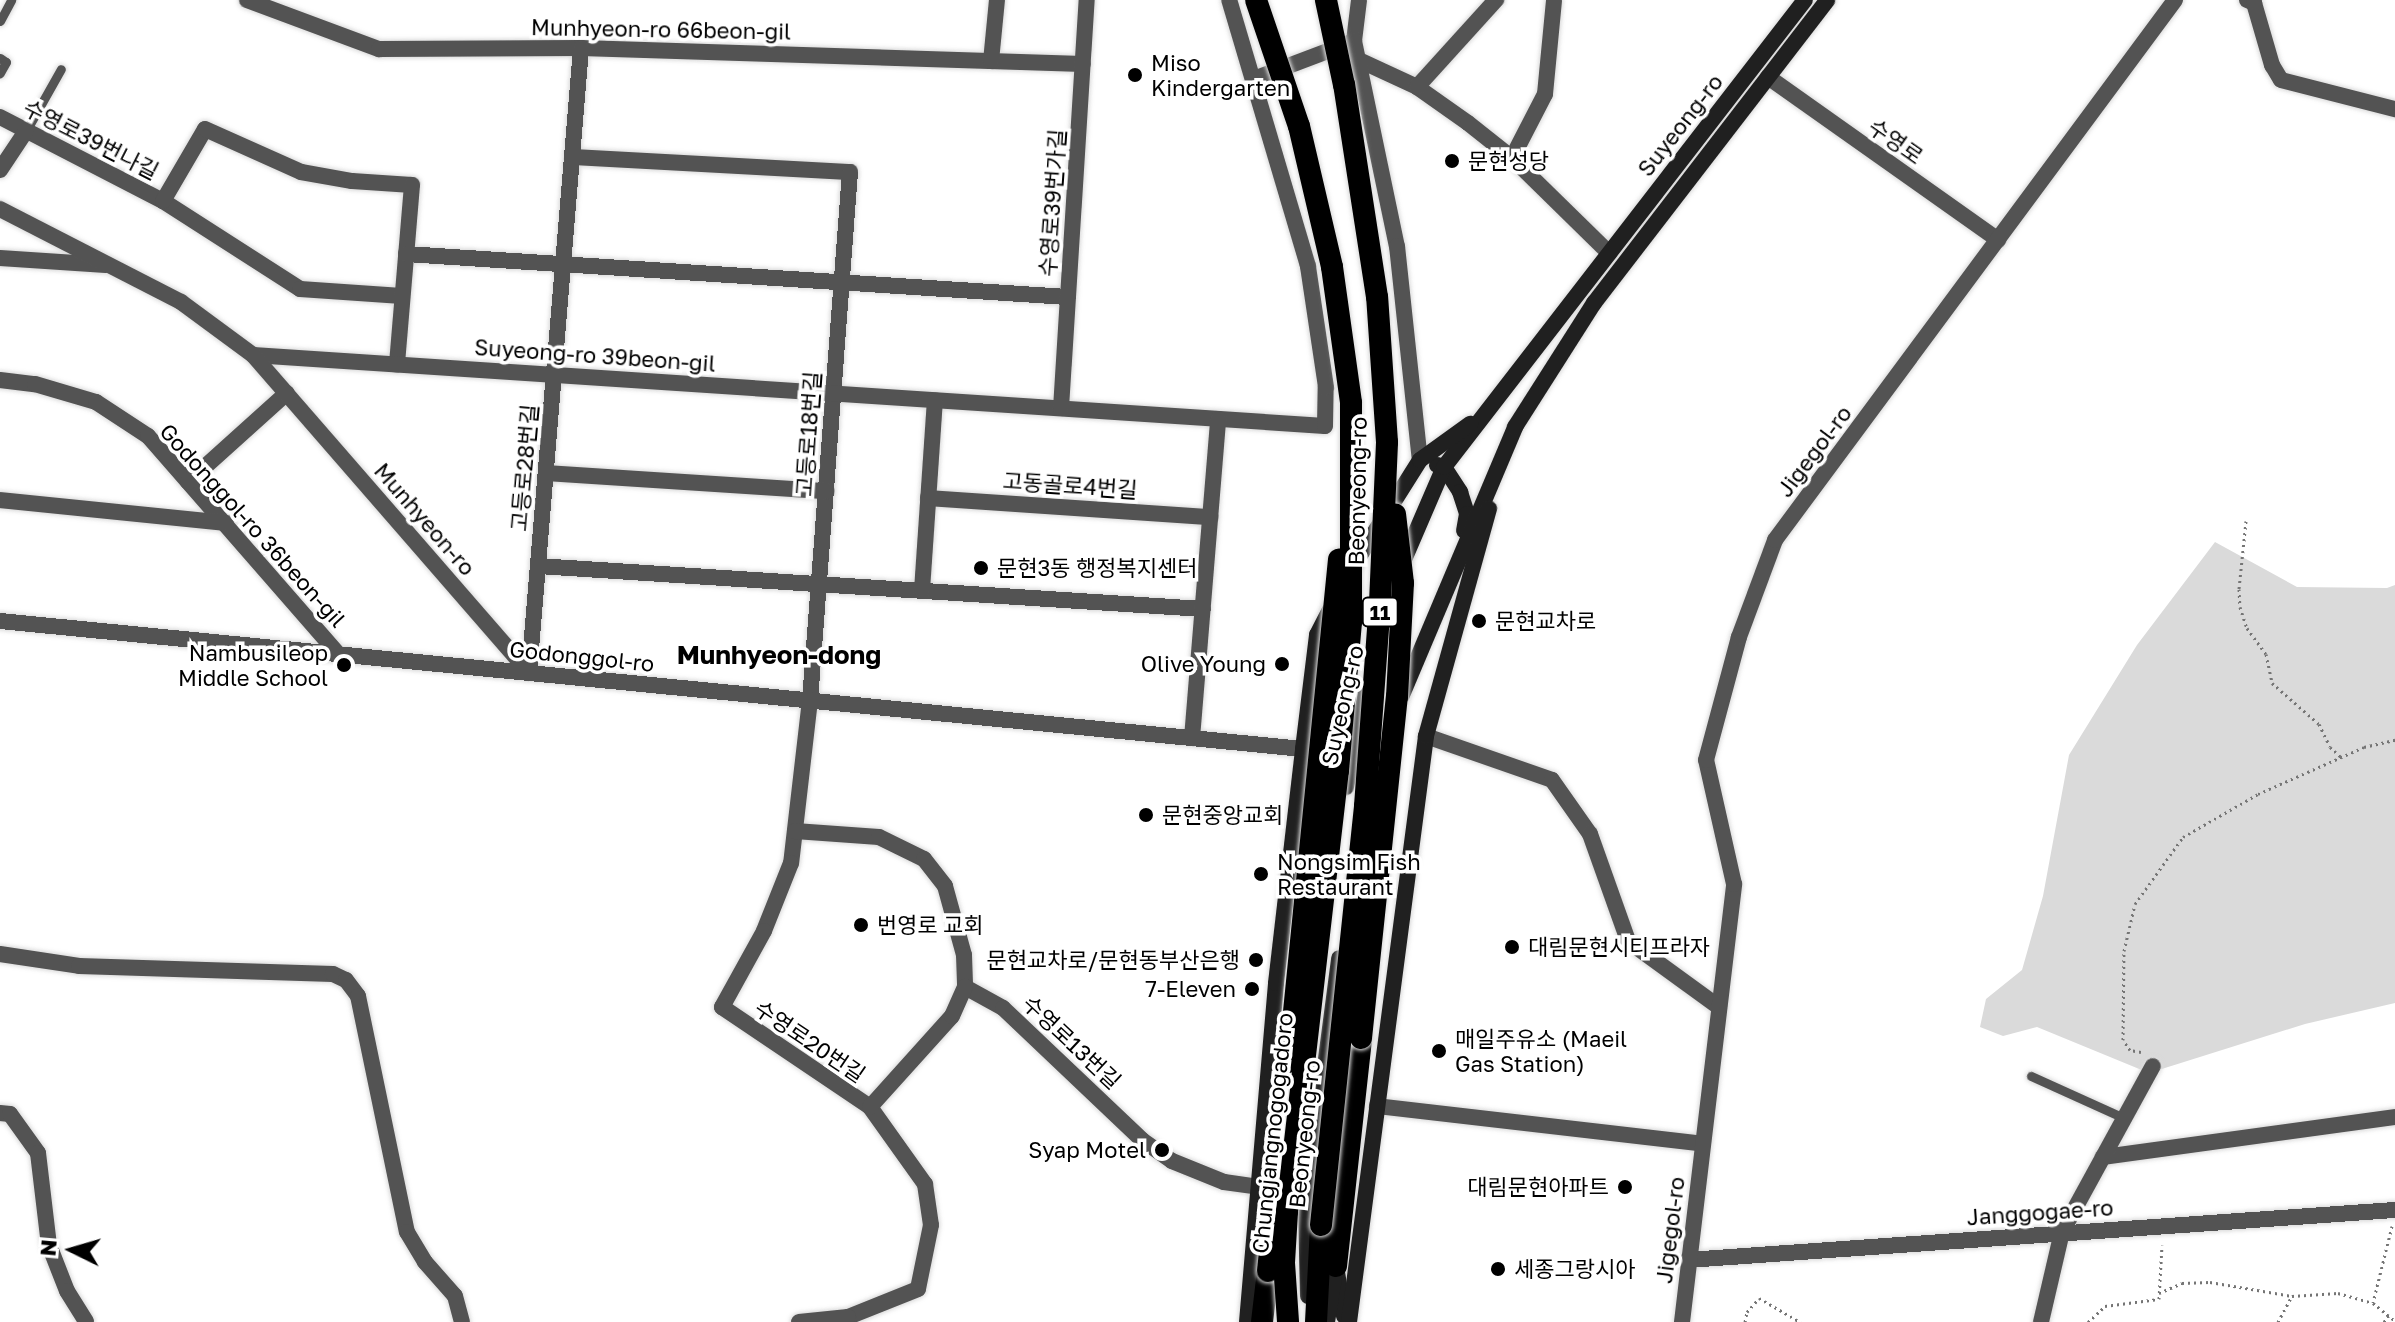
<!DOCTYPE html>
<html>
<head>
<meta charset="utf-8">
<style>
  body { margin:0 }
  #map { position:relative; width:2395px; height:1322px; overflow:hidden; background:#fff; font-family:"Golos Text","Noto Sans KR",sans-serif }
  div>[style] { position:absolute }
  [style*='--x'] { left:calc(var(--x)*1px); top:calc(var(--y)*1px); width:calc(var(--w)*1px); rotate:calc(var(--a)*1deg) }
  .green>* { inset:0; background:#dadada }
  .path>* { height:3px; margin-top:-1.5px; transform-origin:0; background:repeating-linear-gradient(90deg,#757575 0 2px,transparent 0 6px) }
  .roads { filter:drop-shadow(0 0 2px #dbdbdb) drop-shadow(0 0 2px #dbdbdb) }
  .service>* { height:9px; margin:-4.5px; padding:0 4.5px; transform-origin:4.5px; border-radius:4.5px; background:#535353 }
  .minor>* { height:16px; margin:-8px; padding:0 8px; transform-origin:8px; border-radius:8px; background:#535353 }
  .tertiary>* { height:16px; margin:-8px; padding:0 8px; transform-origin:8px; border-radius:8px; background:#535353 }
  .secondary>* { height:16px; margin:-8px; padding:0 8px; transform-origin:8px; border-radius:8px; background:#202020 }
  .trunk>* { height:22px; margin:-11px; padding:0 11px; transform-origin:11px; border-radius:11px; background:#000 }
  .bridges { filter:drop-shadow(0 0 2px #dbdbdb) drop-shadow(0 0 2px #dbdbdb) }
  .trunk-bridge>* { height:22px; margin:-11px; padding:0 11px; transform-origin:11px; border-radius:11px; background:#000 }
  .dots>* { width:22px; height:22px; translate:-50% -50%; box-sizing:border-box; border:4px solid #fff; border-radius:50% }
  span { translate:-50% -50%; white-space:nowrap; text-align:center; line-height:1.15; -webkit-text-stroke:7px #fff; paint-order:stroke }
  .shield-label span { padding:2px 6px; background:#fff; border:2px solid; border-radius:6px; -webkit-text-stroke-width:0 }
  .shield-label { font-size:20px; color:#000; font-weight:700 }
  .street-label { font-size:22px; color:#000 }
  .poi-label { font-size:22px; color:#000 }
  .left { translate:0 -50%; text-align:left }
  .right { translate:-100% -50%; text-align:right }
  .quarter-label { font-size:26px; color:#000; font-weight:700 }
  .north { position:absolute; left:32px; top:1210px; width:80px; height:80px; -webkit-text-stroke:6px #fff; paint-order:stroke; rotate:275deg; font-size:22px; font-weight:700; line-height:32px; text-align:center; color:#000 }
  .north::after { content:''; display:block; margin:auto; width:28px; height:36px; background:#000; clip-path:polygon(50% 0,100% 100%,50% 72%,0 100%) }
</style>
</head>
<body>
<div id="map">
  <div class="green">
    <i style="clip-path:polygon(2215px 542px,2297px 587px,2387px 588px,2395px 585px,2395px 1003px,2305px 1024px,2149px 1073px,2037px 1027px,2003px 1036px,1980px 1027px,1986px 999px,2022px 970px,2043px 896px,2069px 755px,2137px 645px)"></i>
  </div>
  <div class="path">
    <i style="--x:2246;--y:521;--w:68;--a:95.9"></i>
    <i style="--x:2239;--y:589;--w:18;--a:87"></i>
    <i style="--x:2240;--y:607;--w:22;--a:72"></i>
    <i style="--x:2247;--y:628;--w:32;--a:54"></i>
    <i style="--x:2266;--y:654;--w:30;--a:78"></i>
    <i style="--x:2272;--y:683;--w:62;--a:41.1"></i>
    <i style="--x:2319;--y:724;--w:25;--a:64"></i>
    <i style="--x:2330;--y:747;--w:15;--a:42"></i>
    <i style="--x:2141;--y:1052;--w:11;--a:-170"></i>
    <i style="--x:2130;--y:1050;--w:12;--a:-125"></i>
    <i style="--x:2123;--y:1040;--w:89;--a:-89.4"></i>
    <i style="--x:2124;--y:951;--w:48;--a:-76.8"></i>
    <i style="--x:2135;--y:904;--w:82;--a:-54.4"></i>
    <i style="--x:2183;--y:837;--w:86;--a:-29.8"></i>
    <i style="--x:2258;--y:794;--w:116;--a:-23.9"></i>
    <i style="--x:2364;--y:747;--w:32;--a:-13"></i>
    <i style="--x:2392;--y:1226;--w:79;--a:103.9"></i>
    <i style="--x:2373;--y:1303;--w:28;--a:39"></i>
    <i style="--x:2159;--y:1293;--w:25;--a:-23"></i>
    <i style="--x:2182;--y:1283;--w:28;--a:-2"></i>
    <i style="--x:2210;--y:1282;--w:83;--a:9.7"></i>
    <i style="--x:1745;--y:1322;--w:10;--a:-79"></i>
    <i style="--x:1747;--y:1312;--w:18;--a:-49"></i>
    <i style="--x:1759;--y:1298;--w:48;--a:30.3"></i>
    <i style="--x:2088;--y:1322;--w:23;--a:-43"></i>
    <i style="--x:2105;--y:1306;--w:54;--a:-7.4"></i>
    <i style="--x:2159;--y:1299;--w:54;--a:-86.8"></i>
    <i style="--x:2278;--y:1322;--w:30;--a:-62"></i>
    <i style="--x:2292;--y:1296;--w:46;--a:-3.7"></i>
    <i style="--x:2338;--y:1293;--w:36;--a:16"></i>
    <i style="--x:2384;--y:1322;--w:9;--a:-54"></i>
  </div>
  <div class="roads">
    <div class="service">
      <i style="--x:0;--y:21;--w:24;--a:-62"></i>
      <i style="--x:0;--y:58;--w:7;--a:34"></i>
      <i style="--x:6;--y:62;--w:13;--a:119"></i>
      <i style="--x:26;--y:131;--w:71;--a:-60.6"></i>
      <i style="--x:2031;--y:1076;--w:102;--a:24.3"></i>
    </div>
    <div class="minor">
      <i style="--x:247;--y:0;--w:141;--a:20.4"></i>
      <i style="--x:379;--y:49;--w:202;--a:-0.3"></i>
      <i style="--x:581;--y:48;--w:502;--a:1.83"></i>
      <i style="--x:2247;--y:0;--w:8;--a:23"></i>
      <i style="--x:2254;--y:3;--w:65;--a:73.8"></i>
      <i style="--x:2272;--y:65;--w:17;--a:59"></i>
      <i style="--x:2281;--y:80;--w:118;--a:14.3"></i>
      <i style="--x:1354;--y:41;--w:41;--a:-83"></i>
      <i style="--x:991;--y:61;--w:61;--a:-84.4"></i>
      <i style="--x:1361;--y:61;--w:62;--a:24.9"></i>
      <i style="--x:1417;--y:87;--w:62;--a:35.2"></i>
      <i style="--x:1468;--y:123;--w:56;--a:38.5"></i>
      <i style="--x:1512;--y:158;--w:136;--a:44.4"></i>
      <i style="--x:1768;--y:77;--w:282;--a:35.3"></i>
      <i style="--x:1254;--y:79;--w:107;--a:-20.8"></i>
      <i style="--x:1354;--y:41;--w:209;--a:78.2"></i>
      <i style="--x:1397;--y:246;--w:215;--a:83.9"></i>
      <i style="--x:1417;--y:87;--w:118;--a:-47.8"></i>
      <i style="--x:0;--y:117;--w:183;--a:27.3"></i>
      <i style="--x:163;--y:201;--w:163;--a:32.7"></i>
      <i style="--x:300;--y:289;--w:102;--a:3.9"></i>
      <i style="--x:572;--y:157;--w:278;--a:3.1"></i>
      <i style="--x:850;--y:172;--w:530;--a:94.33"></i>
      <i style="--x:810;--y:700;--w:164;--a:96.6"></i>
      <i style="--x:791;--y:863;--w:73;--a:111.7"></i>
      <i style="--x:764;--y:931;--w:87;--a:118.9"></i>
      <i style="--x:722;--y:1007;--w:179;--a:34"></i>
      <i style="--x:870;--y:1107;--w:95;--a:54.5"></i>
      <i style="--x:925;--y:1184;--w:41;--a:81.7"></i>
      <i style="--x:931;--y:1225;--w:65;--a:101.5"></i>
      <i style="--x:918;--y:1289;--w:75;--a:158.2"></i>
      <i style="--x:848;--y:1317;--w:5;--a:112"></i>
      <i style="--x:1512;--y:158;--w:72;--a:-62.7"></i>
      <i style="--x:1545;--y:94;--w:94;--a:-84.5"></i>
      <i style="--x:0;--y:170;--w:47;--a:-56.3"></i>
      <i style="--x:163;--y:201;--w:83;--a:-59.7"></i>
      <i style="--x:205;--y:129;--w:105;--a:24.1"></i>
      <i style="--x:301;--y:172;--w:52;--a:10"></i>
      <i style="--x:352;--y:181;--w:60;--a:3.8"></i>
      <i style="--x:412;--y:185;--w:180;--a:94.8"></i>
      <i style="--x:406;--y:254;--w:663;--a:3.72"></i>
      <i style="--x:0;--y:258;--w:106;--a:3.8"></i>
      <i style="--x:253;--y:355;--w:1074;--a:3.79"></i>
      <i style="--x:1325;--y:426;--w:39;--a:-89"></i>
      <i style="--x:1326;--y:387;--w:122;--a:-98.5"></i>
      <i style="--x:1308;--y:266;--w:277;--a:-106.5"></i>
      <i style="--x:0;--y:380;--w:35;--a:7"></i>
      <i style="--x:35;--y:384;--w:64;--a:16.4"></i>
      <i style="--x:96;--y:402;--w:62;--a:33.2"></i>
      <i style="--x:148;--y:436;--w:289;--a:48.9"></i>
      <i style="--x:1061;--y:408;--w:409;--a:-86.4"></i>
      <i style="--x:546;--y:473;--w:281;--a:3.7"></i>
      <i style="--x:188;--y:482;--w:133;--a:-42"></i>
      <i style="--x:928;--y:498;--w:283;--a:3.9"></i>
      <i style="--x:0;--y:500;--w:227;--a:5.8"></i>
      <i style="--x:538;--y:566;--w:666;--a:3.7"></i>
      <i style="--x:922;--y:590;--w:190;--a:-86.1"></i>
      <i style="--x:529;--y:673;--w:627;--a:-85.24"></i>
      <i style="--x:1426;--y:736;--w:133;--a:19.2"></i>
      <i style="--x:1552;--y:780;--w:66;--a:54.9"></i>
      <i style="--x:1590;--y:834;--w:114;--a:70.4"></i>
      <i style="--x:1628;--y:941;--w:112;--a:36"></i>
      <i style="--x:1192;--y:738;--w:320;--a:-85.3"></i>
      <i style="--x:795;--y:831;--w:84;--a:4.1"></i>
      <i style="--x:879;--y:837;--w:50;--a:26.1"></i>
      <i style="--x:924;--y:859;--w:34;--a:52"></i>
      <i style="--x:945;--y:886;--w:72;--a:74.6"></i>
      <i style="--x:964;--y:955;--w:32;--a:88"></i>
      <i style="--x:965;--y:987;--w:43;--a:28.9"></i>
      <i style="--x:1003;--y:1008;--w:192;--a:43.5"></i>
      <i style="--x:1142;--y:1140;--w:37;--a:35"></i>
      <i style="--x:1172;--y:1161;--w:56;--a:22"></i>
      <i style="--x:1224;--y:1182;--w:35;--a:8"></i>
      <i style="--x:0;--y:954;--w:80;--a:8.6"></i>
      <i style="--x:79;--y:966;--w:254;--a:1.8"></i>
      <i style="--x:333;--y:974;--w:14;--a:25"></i>
      <i style="--x:346;--y:980;--w:20;--a:53"></i>
      <i style="--x:358;--y:996;--w:241;--a:78.3"></i>
      <i style="--x:407;--y:1232;--w:35;--a:59"></i>
      <i style="--x:425;--y:1262;--w:45;--a:48.6"></i>
      <i style="--x:455;--y:1296;--w:27;--a:75"></i>
      <i style="--x:1377;--y:1106;--w:328;--a:6.6"></i>
      <i style="--x:870;--y:1107;--w:122;--a:-48"></i>
      <i style="--x:952;--y:1016;--w:32;--a:-66"></i>
      <i style="--x:0;--y:1113;--w:10;--a:6"></i>
      <i style="--x:10;--y:1114;--w:48;--a:54.3"></i>
      <i style="--x:38;--y:1153;--w:93;--a:83.2"></i>
      <i style="--x:49;--y:1245;--w:49;--a:68.6"></i>
      <i style="--x:67;--y:1291;--w:36;--a:58"></i>
      <i style="--x:2103;--y:1157;--w:295;--a:-7.8"></i>
      <i style="--x:799;--y:1322;--w:49;--a:-5.8"></i>
      <i style="--x:2041;--y:1322;--w:92;--a:-76.9"></i>
      <i style="--x:2062;--y:1232;--w:189;--a:-61.3"></i>
    </div>
    <div class="tertiary">
      <i style="--x:0;--y:209;--w:203;--a:27.2"></i>
      <i style="--x:181;--y:302;--w:89;--a:36.4"></i>
      <i style="--x:253;--y:355;--w:421;--a:49"></i>
      <i style="--x:0;--y:621;--w:1309;--a:5.61"></i>
      <i style="--x:1688;--y:1260;--w:709;--a:-4.05"></i>
      <i style="--x:1682;--y:1322;--w:441;--a:-83.2"></i>
      <i style="--x:1734;--y:884;--w:127;--a:-102.7"></i>
      <i style="--x:1706;--y:760;--w:127;--a:-75"></i>
      <i style="--x:1739;--y:637;--w:103;--a:-69.6"></i>
      <i style="--x:1775;--y:540;--w:672;--a:-53.47"></i>
    </div>
    <div class="secondary">
      <i style="--x:1437;--y:465;--w:7;--a:16"></i>
      <i style="--x:1444;--y:467;--w:30;--a:57"></i>
      <i style="--x:1460;--y:492;--w:23;--a:72"></i>
      <i style="--x:1467;--y:514;--w:17;--a:100"></i>
      <i style="--x:1403;--y:562;--w:103;--a:-66.7"></i>
      <i style="--x:1444;--y:467;--w:590;--a:-52.3"></i>
      <i style="--x:1352;--y:568;--w:128;--a:-57.8"></i>
      <i style="--x:1420;--y:460;--w:62;--a:-35.8"></i>
      <i style="--x:1402;--y:695;--w:291;--a:-67.1"></i>
      <i style="--x:1515;--y:427;--w:147;--a:-57.5"></i>
      <i style="--x:1594;--y:303;--w:382;--a:-52.4"></i>
      <i style="--x:1346;--y:787;--w:101;--a:-78"></i>
      <i style="--x:1336;--y:1266;--w:51;--a:80.9"></i>
      <i style="--x:1308;--y:1296;--w:86;--a:-91.3"></i>
      <i style="--x:1306;--y:1210;--w:254;--a:-82.5"></i>
      <i style="--x:1247;--y:1322;--w:340;--a:-85.1"></i>
      <i style="--x:1276;--y:983;--w:236;--a:-83.4"></i>
      <i style="--x:1303;--y:749;--w:115;--a:-83"></i>
      <i style="--x:1317;--y:635;--w:28;--a:-63"></i>
      <i style="--x:1327;--y:1322;--w:44;--a:-80.8"></i>
      <i style="--x:1349;--y:1322;--w:591;--a:-82.51"></i>
      <i style="--x:1426;--y:736;--w:236;--a:-74.5"></i>
    </div>
    <div class="trunk">
      <i style="--x:1336;--y:1266;--w:229;--a:-83.7"></i>
      <i style="--x:1262;--y:1322;--w:51;--a:-83.3"></i>
      <i style="--x:1316;--y:1322;--w:97;--a:-87"></i>
    </div>
  </div>
  <div class="bridges">
    <div class="trunk-bridge">
      <i style="--x:1256;--y:0;--w:133;--a:71.2"></i>
      <i style="--x:1299;--y:126;--w:145;--a:76.8"></i>
      <i style="--x:1332;--y:267;--w:137;--a:82"></i>
      <i style="--x:1351;--y:403;--w:219;--a:90"></i>
      <i style="--x:1351;--y:622;--w:149;--a:95"></i>
      <i style="--x:1338;--y:770;--w:445;--a:96.6"></i>
      <i style="--x:1287;--y:1212;--w:51;--a:93.4"></i>
      <i style="--x:1284;--y:1263;--w:59;--a:86.1"></i>
      <i style="--x:1361;--y:1038;--w:343;--a:-84"></i>
      <i style="--x:1397;--y:697;--w:114;--a:-87"></i>
      <i style="--x:1403;--y:583;--w:69;--a:-96.6"></i>
      <i style="--x:1289;--y:1062;--w:505;--a:-84.32"></i>
      <i style="--x:1321;--y:1225;--w:421;--a:-84"></i>
      <i style="--x:1365;--y:806;--w:204;--a:-85.8"></i>
      <i style="--x:1380;--y:603;--w:161;--a:-87.5"></i>
      <i style="--x:1387;--y:442;--w:145;--a:-93.9"></i>
      <i style="--x:1377;--y:297;--w:215;--a:-98.8"></i>
      <i style="--x:1344;--y:85;--w:87;--a:-102"></i>
      <i style="--x:1268;--y:1271;--w:48;--a:-84.1"></i>
    </div>
  </div>
  <div class="dots">
    <i style="left:1135px;top:75px;background:#000"></i>
    <i style="left:1452px;top:161px;background:#000"></i>
    <i style="left:981px;top:568px;background:#000"></i>
    <i style="left:1479px;top:621px;background:#000"></i>
    <i style="left:1282px;top:664px;background:#000"></i>
    <i style="left:344px;top:665px;background:#000"></i>
    <i style="left:1146px;top:815px;background:#000"></i>
    <i style="left:1261px;top:874px;background:#000"></i>
    <i style="left:861px;top:925px;background:#000"></i>
    <i style="left:1512px;top:947px;background:#000"></i>
    <i style="left:1256px;top:960px;background:#000"></i>
    <i style="left:1252px;top:989px;background:#000"></i>
    <i style="left:1439px;top:1051px;background:#000"></i>
    <i style="left:1162px;top:1150px;background:#000"></i>
    <i style="left:1625px;top:1187px;background:#000"></i>
    <i style="left:1498px;top:1269px;background:#000"></i>
  </div>
  <div class="shield-label">
    <span style="left:1380px;top:612px">11</span>
  </div>
  <div class="street-label">
    <span style="left:661px;top:29px;rotate:1deg">Munhyeon-ro 66beon-gil</span>
    <span style="left:1680px;top:125px;rotate:-52deg">Suyeong-ro</span>
    <span style="left:91px;top:139px;rotate:27deg">수영로39번나길</span>
    <span style="left:1896px;top:141px;rotate:35deg">수영로</span>
    <span style="left:1052px;top:203px;rotate:-86deg">수영로39번가길</span>
    <span style="left:595px;top:355px;rotate:4deg">Suyeong-ro 39beon-gil</span>
    <span style="left:808px;top:434px;rotate:-86deg">고등로18번길</span>
    <span style="left:1814px;top:451px;rotate:-53deg">Jigegol-ro</span>
    <span style="left:524px;top:468px;rotate:-85deg">고등로28번길</span>
    <span style="left:1070px;top:485px;rotate:4deg">고동골로4번길</span>
    <span style="left:1357px;top:491px;rotate:-89deg">Beonyeong-ro</span>
    <span style="left:425px;top:519px;rotate:49deg">Munhyeon-ro</span>
    <span style="left:253px;top:525px;rotate:48deg">Godonggol-ro 36beon-gil</span>
    <span style="left:582px;top:656px;rotate:6deg">Godonggol-ro</span>
    <span style="left:1342px;top:705px;rotate:-77deg">Suyeong-ro</span>
    <span style="left:810px;top:1041px;rotate:34deg">수영로20번길</span>
    <span style="left:1072px;top:1042px;rotate:43deg">수영로13번길</span>
    <span style="left:1272px;top:1133px;rotate:-84deg">Chungjangnogogadoro</span>
    <span style="left:1304px;top:1134px;rotate:-84deg">Beonyeong-ro</span>
    <span style="left:2040px;top:1212px;rotate:-4deg">Janggogae-ro</span>
    <span style="left:1670px;top:1230px;rotate:-83deg">Jigegol-ro</span>
  </div>
  <div class="poi-label">
    <span class="left" style="left:1151px;top:75px">Miso<br>Kindergarten</span>
    <span class="left" style="left:1468px;top:161px">문현성당</span>
    <span class="left" style="left:997px;top:568px">문현3동 행정복지센터</span>
    <span class="left" style="left:1495px;top:621px">문현교차로</span>
    <span class="right" style="left:328px;top:665px">Nambusileop<br>Middle School</span>
    <span class="right" style="left:1266px;top:664px">Olive Young</span>
    <span class="left" style="left:1162px;top:815px">문현중앙교회</span>
    <span class="left" style="left:1277px;top:874px">Nongsim Fish<br>Restaurant</span>
    <span class="left" style="left:877px;top:925px">번영로 교회</span>
    <span class="left" style="left:1528px;top:947px">대림문현시티프라자</span>
    <span class="right" style="left:1240px;top:960px">문현교차로/문현동부산은행</span>
    <span class="right" style="left:1236px;top:989px">7-Eleven</span>
    <span class="left" style="left:1455px;top:1051px">매일주유소 (Maeil<br>Gas Station)</span>
    <span class="right" style="left:1146px;top:1150px">Syap Motel</span>
    <span class="right" style="left:1609px;top:1187px">대림문현아파트</span>
    <span class="left" style="left:1514px;top:1269px">세종그랑시아</span>
  </div>
  <div class="quarter-label">
    <span style="left:779px;top:655px">Munhyeon-dong</span>
  </div>
  <div class="north">N</div>
</div>
</body>
</html>
